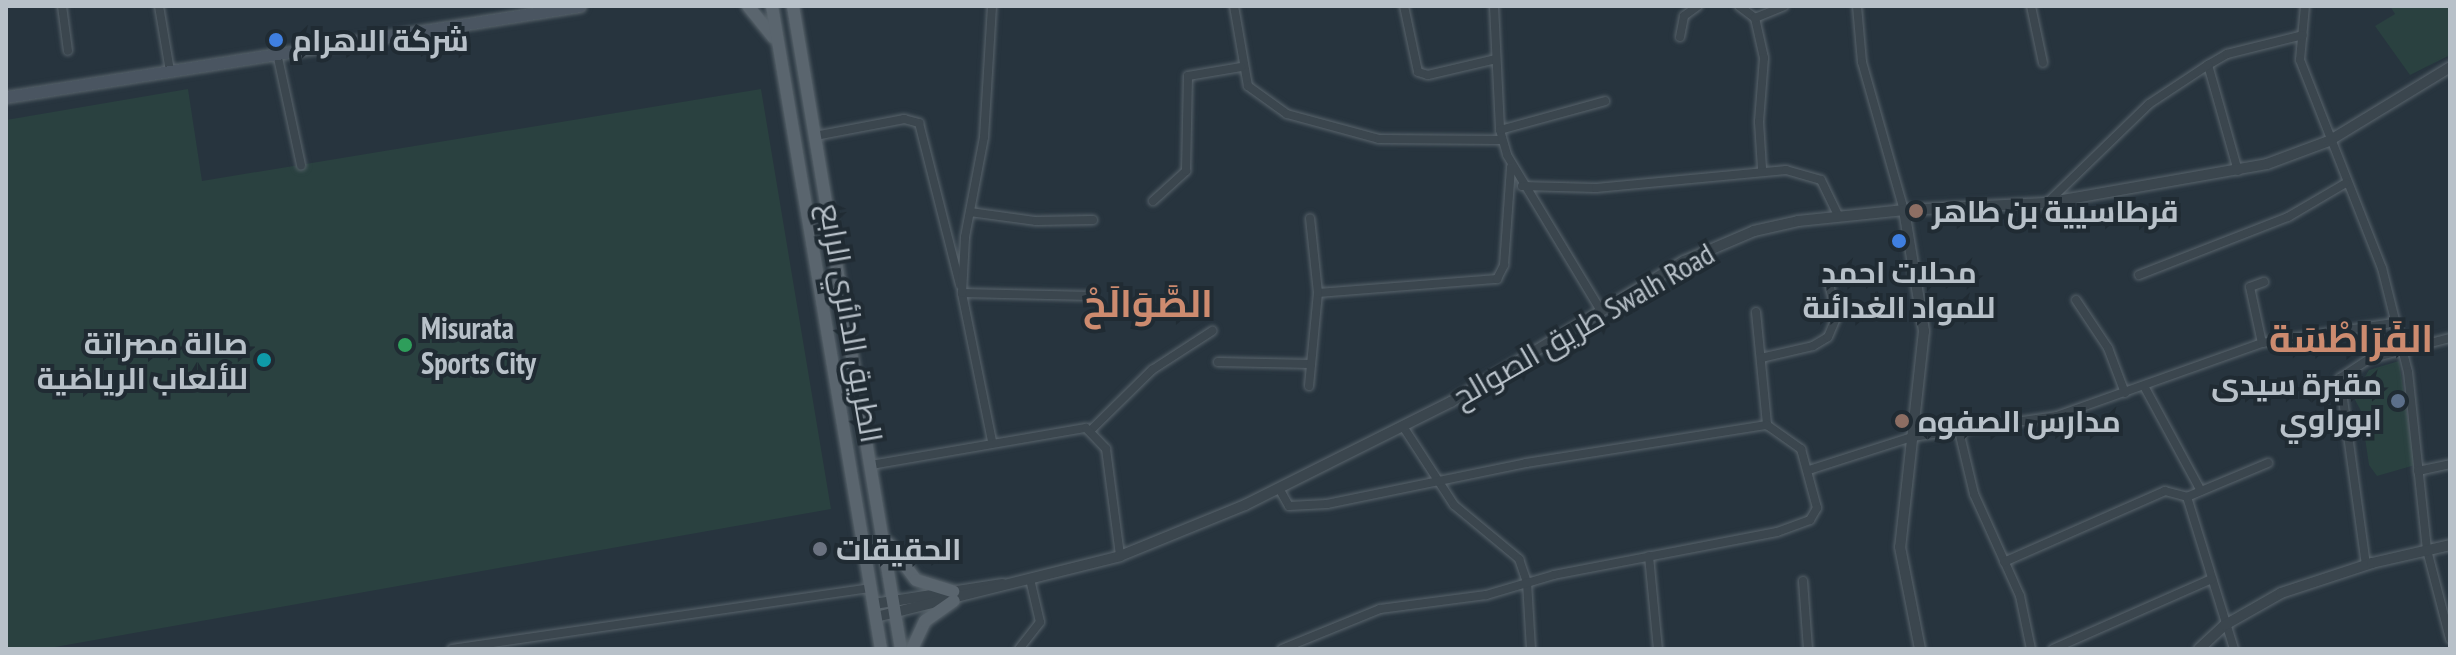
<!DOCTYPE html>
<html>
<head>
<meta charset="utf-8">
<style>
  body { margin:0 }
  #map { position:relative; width:2456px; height:655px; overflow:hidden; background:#27343e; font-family:"PT Sans Narrow",Cairo,sans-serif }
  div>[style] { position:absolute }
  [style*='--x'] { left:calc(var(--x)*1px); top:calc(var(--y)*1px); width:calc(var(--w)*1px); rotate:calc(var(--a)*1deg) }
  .green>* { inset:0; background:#2a4140 }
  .roads { filter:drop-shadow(0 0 2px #59646c) drop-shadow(0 0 2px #59646c) }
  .minor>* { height:8px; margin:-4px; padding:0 4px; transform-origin:4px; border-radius:4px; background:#3b464e }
  .tertiary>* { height:10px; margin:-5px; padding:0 5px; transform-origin:5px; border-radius:5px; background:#3b464e }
  .secondary>* { height:11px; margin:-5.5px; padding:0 5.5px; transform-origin:5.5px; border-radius:5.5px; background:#4a5561 }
  .primary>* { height:12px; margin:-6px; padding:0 6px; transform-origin:6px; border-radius:6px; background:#5a656e }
  .dots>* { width:22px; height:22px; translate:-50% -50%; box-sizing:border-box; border:4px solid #202b33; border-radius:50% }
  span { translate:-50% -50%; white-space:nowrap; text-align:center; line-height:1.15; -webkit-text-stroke:8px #202b33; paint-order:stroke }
  .poi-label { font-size:30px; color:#b8c1c9; font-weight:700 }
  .left { translate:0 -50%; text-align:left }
  .right { translate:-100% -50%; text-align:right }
  .street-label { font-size:30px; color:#b8c1c9 }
  .district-label { font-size:38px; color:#cd8b6f; font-weight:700 }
  .frame { position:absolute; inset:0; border:8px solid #b8c1c9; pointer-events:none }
</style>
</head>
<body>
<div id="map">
  <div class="green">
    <i style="clip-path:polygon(2390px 6px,2450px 6px,2450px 55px,2410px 75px,2375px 26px,2395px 14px)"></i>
    <i style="clip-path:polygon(188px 89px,202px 181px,761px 89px,831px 509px,44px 649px,6px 649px,6px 120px)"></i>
    <i style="clip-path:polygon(2399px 361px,2415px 465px,2377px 476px,2369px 465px,2361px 411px,2347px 385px,2363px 380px,2369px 370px)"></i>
  </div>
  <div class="roads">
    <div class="minor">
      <i style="--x:62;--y:6;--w:45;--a:82.4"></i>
      <i style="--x:159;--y:6;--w:66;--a:80.4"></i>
      <i style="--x:1234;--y:6;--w:81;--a:80.1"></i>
      <i style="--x:1248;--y:86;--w:48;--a:35.7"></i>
      <i style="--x:1287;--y:114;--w:95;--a:15.2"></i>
      <i style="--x:1379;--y:139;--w:123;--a:0.5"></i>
      <i style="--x:1404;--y:6;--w:67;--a:78"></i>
      <i style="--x:1418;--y:72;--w:10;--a:17"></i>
      <i style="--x:1428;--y:75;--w:70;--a:-13.2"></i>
      <i style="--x:1494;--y:6;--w:124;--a:87.2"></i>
      <i style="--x:1500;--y:130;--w:26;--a:74"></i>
      <i style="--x:1507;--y:155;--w:180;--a:58.9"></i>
      <i style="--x:1739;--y:6;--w:20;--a:37"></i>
      <i style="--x:1755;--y:18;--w:41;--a:77.3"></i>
      <i style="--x:1764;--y:58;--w:64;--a:94.5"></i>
      <i style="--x:1759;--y:122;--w:46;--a:86.3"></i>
      <i style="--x:1857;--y:6;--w:56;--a:84.9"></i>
      <i style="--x:1862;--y:62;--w:154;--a:74.2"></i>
      <i style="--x:2031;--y:6;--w:58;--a:78.1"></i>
      <i style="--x:2305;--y:6;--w:54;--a:95.3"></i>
      <i style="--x:2300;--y:60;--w:224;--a:68.5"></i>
      <i style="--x:2382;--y:268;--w:107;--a:76"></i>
      <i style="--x:2408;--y:372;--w:179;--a:83.9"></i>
      <i style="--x:2427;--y:550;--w:92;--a:75.5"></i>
      <i style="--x:1755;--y:18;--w:31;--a:-22"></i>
      <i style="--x:1680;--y:37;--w:21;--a:-79"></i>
      <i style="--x:1684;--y:16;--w:17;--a:-36"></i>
      <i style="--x:277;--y:53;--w:115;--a:77.9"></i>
      <i style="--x:1500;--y:130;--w:109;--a:-15.4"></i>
      <i style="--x:815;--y:136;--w:91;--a:-10.8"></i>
      <i style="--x:904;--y:119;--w:16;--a:15"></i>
      <i style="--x:919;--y:123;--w:167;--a:75.8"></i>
      <i style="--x:2238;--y:171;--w:110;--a:-105.8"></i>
      <i style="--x:2208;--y:65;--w:22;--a:-30"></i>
      <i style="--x:2227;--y:54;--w:78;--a:-14"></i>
      <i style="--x:1522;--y:186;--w:74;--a:1.5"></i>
      <i style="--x:1596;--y:188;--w:191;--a:-5.4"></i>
      <i style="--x:1786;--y:170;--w:36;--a:16"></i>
      <i style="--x:1821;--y:180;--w:41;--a:64.1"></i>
      <i style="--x:1153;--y:201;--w:45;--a:-42.3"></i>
      <i style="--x:1186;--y:171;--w:95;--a:-88.8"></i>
      <i style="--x:1188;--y:76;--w:54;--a:-9.6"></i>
      <i style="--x:2047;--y:203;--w:142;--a:-44.1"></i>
      <i style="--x:2149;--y:104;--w:71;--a:-33.5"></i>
      <i style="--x:970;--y:212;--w:67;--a:7.8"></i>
      <i style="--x:1036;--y:221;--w:57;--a:-1"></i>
      <i style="--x:2139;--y:275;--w:160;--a:-21.3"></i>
      <i style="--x:2288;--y:217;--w:67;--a:-30.4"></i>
      <i style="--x:962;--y:293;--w:130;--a:1.3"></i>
      <i style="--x:1318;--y:293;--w:180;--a:-4.5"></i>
      <i style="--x:1497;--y:279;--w:16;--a:-63"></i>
      <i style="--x:1504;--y:265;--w:98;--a:-85.9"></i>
      <i style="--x:2076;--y:300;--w:58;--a:56.3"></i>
      <i style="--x:2108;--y:348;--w:48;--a:69.3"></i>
      <i style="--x:1756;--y:312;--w:114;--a:84.4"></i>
      <i style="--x:2262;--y:343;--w:57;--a:-102.1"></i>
      <i style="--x:2250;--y:287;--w:15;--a:-20"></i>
      <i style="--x:1761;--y:358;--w:53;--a:-13"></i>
      <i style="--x:1813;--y:346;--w:17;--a:-31"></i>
      <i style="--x:1828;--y:337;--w:23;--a:-67"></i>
      <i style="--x:1837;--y:316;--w:38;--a:-104"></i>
      <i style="--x:1218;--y:362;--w:93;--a:1.2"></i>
      <i style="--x:1309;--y:386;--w:93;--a:-84.5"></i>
      <i style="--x:1318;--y:293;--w:75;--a:-96.1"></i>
      <i style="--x:2144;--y:386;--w:119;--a:61.5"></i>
      <i style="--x:1404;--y:428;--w:92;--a:57"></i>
      <i style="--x:1454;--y:505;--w:85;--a:39.7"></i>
      <i style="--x:1519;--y:559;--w:24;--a:71"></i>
      <i style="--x:1527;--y:582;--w:67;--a:86.6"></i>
      <i style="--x:1091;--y:430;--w:86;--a:-44.5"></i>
      <i style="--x:1152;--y:370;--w:72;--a:-33"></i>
      <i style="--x:1959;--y:431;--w:65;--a:76.6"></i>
      <i style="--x:1974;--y:494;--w:112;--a:65.7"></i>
      <i style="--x:2020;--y:596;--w:54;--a:78.3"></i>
      <i style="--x:992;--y:441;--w:151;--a:-101.5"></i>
      <i style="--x:962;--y:293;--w:56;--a:-86.9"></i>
      <i style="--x:965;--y:237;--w:102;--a:-79.2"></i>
      <i style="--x:984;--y:137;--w:131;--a:-86.5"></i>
      <i style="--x:871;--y:465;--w:218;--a:-9.8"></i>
      <i style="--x:1086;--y:428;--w:29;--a:46"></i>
      <i style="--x:1106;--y:449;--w:108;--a:82.5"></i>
      <i style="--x:1809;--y:470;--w:108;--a:-17.8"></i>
      <i style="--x:1912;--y:437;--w:147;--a:-8.2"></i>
      <i style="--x:2057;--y:416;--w:218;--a:-19.6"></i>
      <i style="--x:2262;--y:343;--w:133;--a:-8.7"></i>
      <i style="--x:2418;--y:471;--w:33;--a:-12"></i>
      <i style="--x:1280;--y:490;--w:18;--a:61"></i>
      <i style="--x:1289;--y:506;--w:38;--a:-3"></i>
      <i style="--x:1327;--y:504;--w:203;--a:-11.6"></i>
      <i style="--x:1526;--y:463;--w:244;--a:-9"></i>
      <i style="--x:1767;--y:425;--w:42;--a:35.2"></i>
      <i style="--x:1801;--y:449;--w:61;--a:74.8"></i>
      <i style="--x:1817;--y:508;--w:14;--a:120"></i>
      <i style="--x:1810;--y:520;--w:35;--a:160"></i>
      <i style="--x:1777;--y:532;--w:227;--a:169.1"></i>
      <i style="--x:1554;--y:575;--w:71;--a:163.6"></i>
      <i style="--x:1486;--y:595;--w:107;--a:172.5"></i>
      <i style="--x:1380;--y:609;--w:106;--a:157.8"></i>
      <i style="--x:2187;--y:497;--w:159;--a:72.8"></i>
      <i style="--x:1649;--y:556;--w:93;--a:84.5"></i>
      <i style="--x:2004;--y:562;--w:176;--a:-23.8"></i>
      <i style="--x:2165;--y:491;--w:23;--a:15"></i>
      <i style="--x:2187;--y:497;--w:88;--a:-22.8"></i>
      <i style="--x:2366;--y:565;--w:189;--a:-97.9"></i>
      <i style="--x:2340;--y:378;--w:35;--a:-33"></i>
      <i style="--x:2369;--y:359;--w:84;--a:-14.5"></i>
      <i style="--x:1803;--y:581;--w:68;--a:85.8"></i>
      <i style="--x:452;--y:649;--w:423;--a:-8.3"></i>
      <i style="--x:1019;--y:649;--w:34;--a:-52"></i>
      <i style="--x:1040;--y:622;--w:44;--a:-103.1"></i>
      <i style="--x:2053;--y:649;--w:174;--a:-23.8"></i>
    </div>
    <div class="tertiary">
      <i style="--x:1904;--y:210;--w:123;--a:80.6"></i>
      <i style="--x:1924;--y:331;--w:217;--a:96.3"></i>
      <i style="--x:1900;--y:547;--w:104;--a:78.9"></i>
      <i style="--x:874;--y:604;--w:130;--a:-8.9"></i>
      <i style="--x:876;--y:617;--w:252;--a:-14"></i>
      <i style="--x:1120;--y:556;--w:135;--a:-22.2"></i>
      <i style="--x:1245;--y:505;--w:230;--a:-26.6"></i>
      <i style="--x:1451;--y:402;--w:272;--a:-31.2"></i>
      <i style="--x:1684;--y:261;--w:76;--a:-23.2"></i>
      <i style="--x:1754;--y:231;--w:45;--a:-12.8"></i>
      <i style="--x:1798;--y:221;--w:107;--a:-5.9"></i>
      <i style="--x:1904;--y:210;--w:142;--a:-2.8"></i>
      <i style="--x:2046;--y:203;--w:224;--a:-10"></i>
      <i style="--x:2267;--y:164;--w:66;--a:-20.4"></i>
      <i style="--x:2329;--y:141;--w:142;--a:-31.4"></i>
      <i style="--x:2199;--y:649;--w:35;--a:-43"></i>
      <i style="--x:2225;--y:625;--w:64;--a:-29.7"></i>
      <i style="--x:2281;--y:593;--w:96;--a:-18.2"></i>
      <i style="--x:2372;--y:563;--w:80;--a:-13"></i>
    </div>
    <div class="secondary">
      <i style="--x:6;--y:97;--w:581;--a:-9.01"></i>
    </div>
    <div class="primary">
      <i style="--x:748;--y:6;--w:40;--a:51"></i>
      <i style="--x:772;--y:6;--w:652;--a:80.38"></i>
      <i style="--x:793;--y:6;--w:652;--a:80.47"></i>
      <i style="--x:889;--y:544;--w:45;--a:53.1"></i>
      <i style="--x:916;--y:580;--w:39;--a:17"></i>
      <i style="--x:912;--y:649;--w:31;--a:-65"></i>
      <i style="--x:925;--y:621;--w:35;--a:-35"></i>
    </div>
  </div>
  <div class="dots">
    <i style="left:276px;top:40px;background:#3f7fe0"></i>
    <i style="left:1916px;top:211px;background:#8d6e63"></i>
    <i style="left:1899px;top:241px;background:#3f7fe0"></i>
    <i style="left:405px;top:345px;background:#2e9e5b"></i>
    <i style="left:264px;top:360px;background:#0f9aa8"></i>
    <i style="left:2398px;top:401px;background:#5c6f8a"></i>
    <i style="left:1902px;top:421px;background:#8d6e63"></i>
    <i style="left:820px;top:549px;background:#6b7280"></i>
  </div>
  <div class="poi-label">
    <span class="left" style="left:292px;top:40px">شركة الاهرام</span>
    <span class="left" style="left:1932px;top:211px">قرطاسيية بن طاهر</span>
    <span style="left:1899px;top:289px">محلات احمد<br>للمواد الغدائىة</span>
    <span class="left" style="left:421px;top:345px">Misurata<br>Sports City</span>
    <span class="right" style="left:248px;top:360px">صالة مصراتة<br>للألعاب الرياضية</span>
    <span class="right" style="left:2382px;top:401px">مقبرة سيدى<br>ابوراوي</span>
    <span class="left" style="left:1918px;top:421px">مدارس الصفوه</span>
    <span class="left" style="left:836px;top:549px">الحقيقات</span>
  </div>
  <div class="street-label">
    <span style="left:851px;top:323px;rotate:80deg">الطريق الدائري الرابع</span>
    <span style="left:1583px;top:325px;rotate:-30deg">طريق الصوالح Swalh Road</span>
  </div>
  <div class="district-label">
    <span style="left:1148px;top:303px">الصَّوَالَحْ</span>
    <span style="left:2351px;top:338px">الفَرَاطْسَة</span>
  </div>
  <div class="frame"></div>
</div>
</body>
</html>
